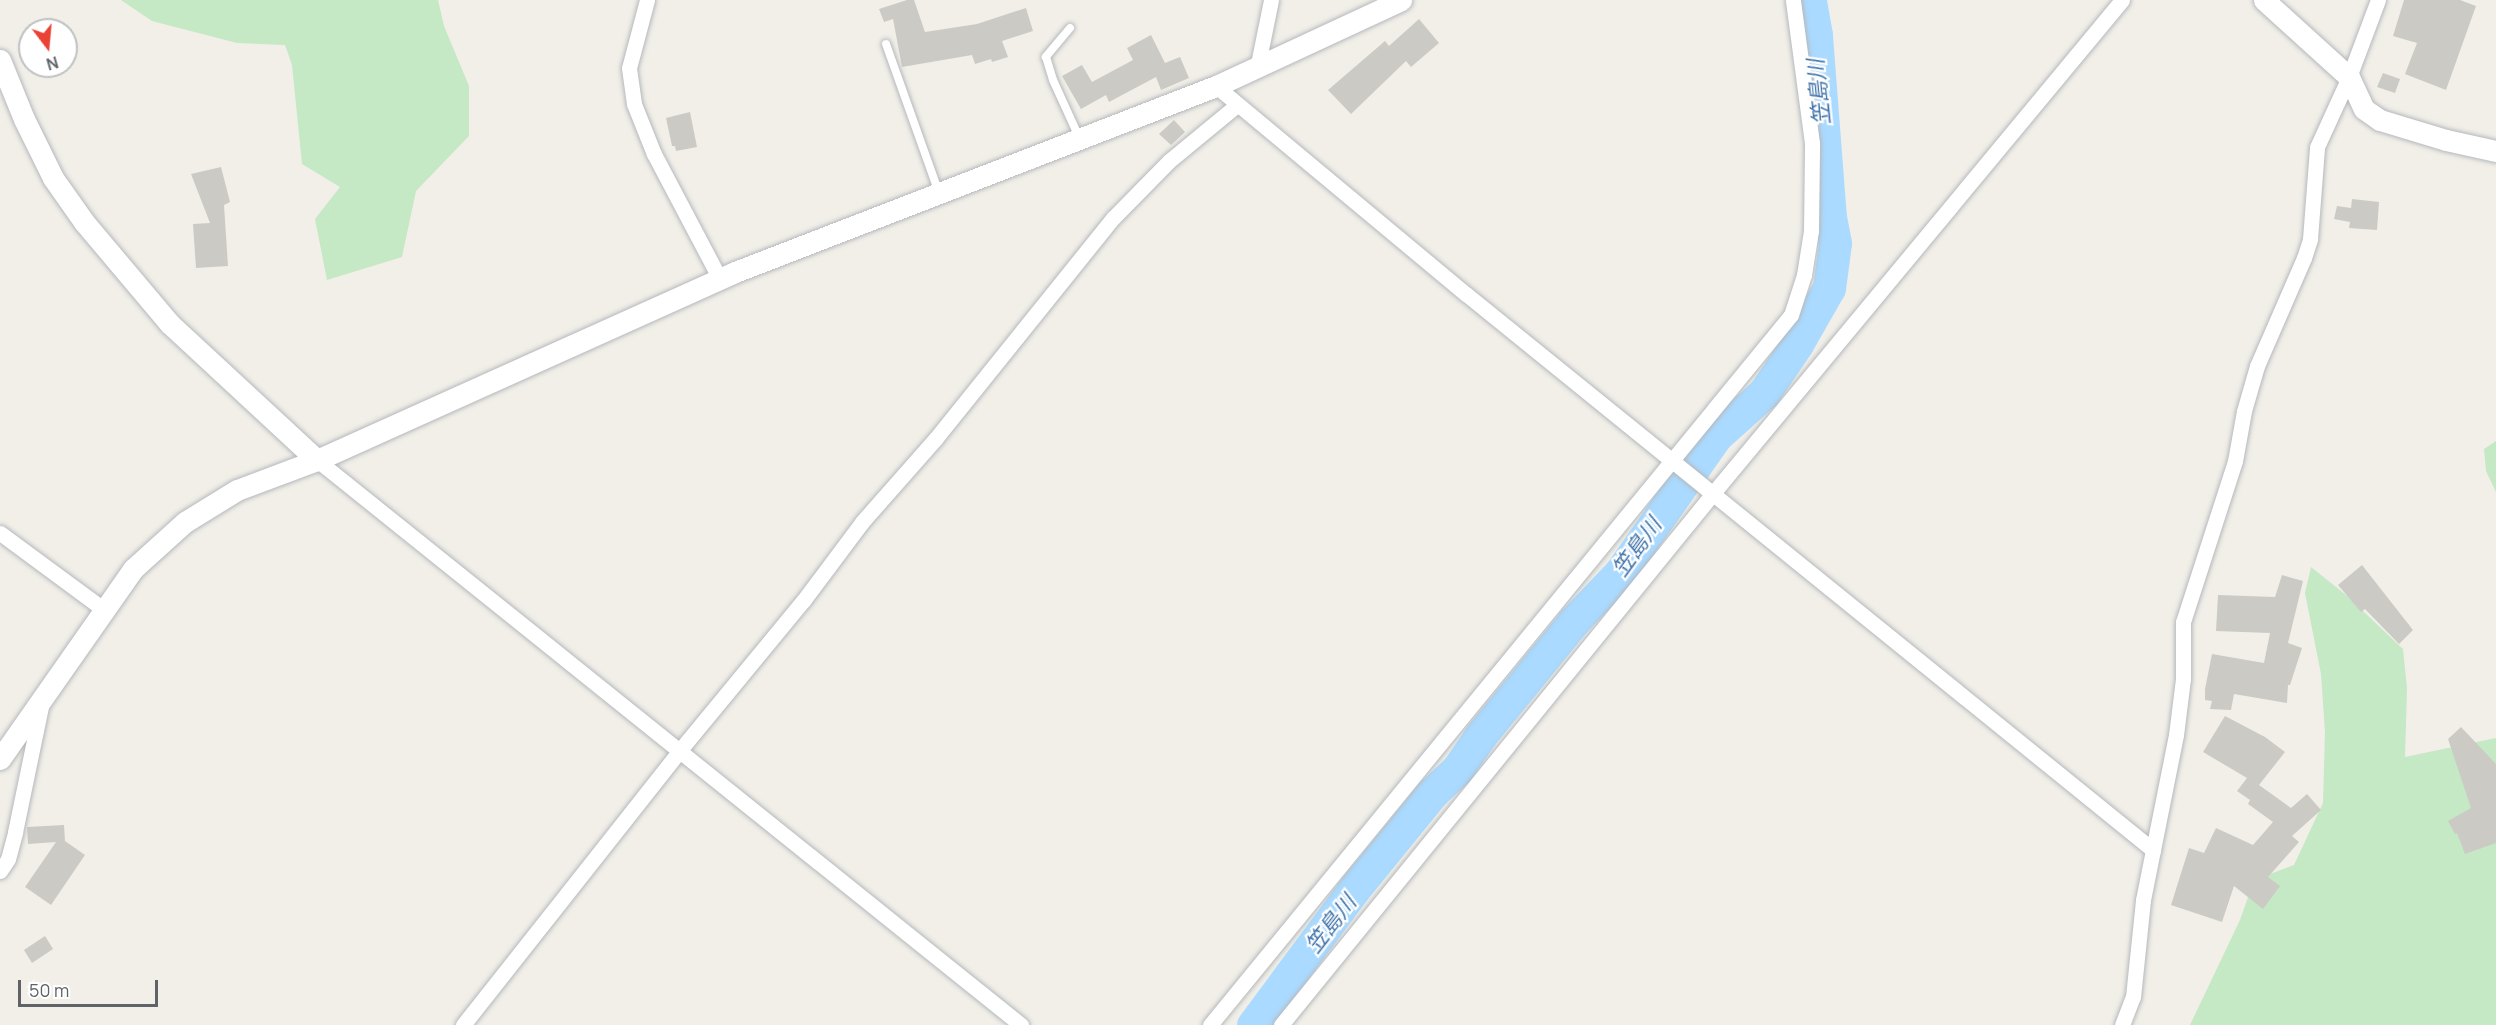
<!DOCTYPE html>
<html>
<head>
<meta charset="utf-8">
<style>
  body { margin:0 }
  #map { position:relative; width:2496px; height:1025px; overflow:hidden; background:#f1efe8; font-family:Manrope,"Noto Sans JP",sans-serif }
  div>[style] { position:absolute }
  [style*='--x'] { left:calc(var(--x)*1px); top:calc(var(--y)*1px); width:calc(var(--w)*1px); rotate:calc(var(--a)*1deg) }
  .green>* { inset:0; background:#c5e8c5 }
  .river>* { height:33px; margin:-16.5px; padding:0 16.5px; transform-origin:16.5px; border-radius:16.5px; background:#aadaff }
  .building>* { inset:0; background:#cccac5 }
  .roads { filter:drop-shadow(0 0 2px #b5b8bc) drop-shadow(0 0 2px #b5b8bc) }
  .lane>* { height:8px; margin:-4px; padding:0 4px; transform-origin:4px; border-radius:4px; background:#fff }
  .street>* { height:15px; margin:-7.5px; padding:0 7.5px; transform-origin:7.5px; border-radius:7.5px; background:#fff }
  .secondary>* { height:21px; margin:-10.5px; padding:0 10.5px; transform-origin:10.5px; border-radius:10.5px; background:#fff }
  span { translate:-50% -50%; white-space:nowrap; text-align:center; line-height:1.15; -webkit-text-stroke:4.5px #fff; paint-order:stroke }
  .water-label { font-size:22px; color:#4174aa; font-style:italic }
  .north { position:absolute; left:18px; top:18px; width:60px; height:60px; box-sizing:border-box; background:#fff; border:2px solid #bfc1c3; border-radius:50%; rotate:164deg; font-size:16px; font-weight:700; line-height:24px; text-align:center; color:#5f6368 }
  .north::after { content:''; display:block; margin:auto; width:21px; height:27px; background:#ea4335; clip-path:polygon(50% 0,100% 100%,50% 72%,0 100%) }
  .scale { position:absolute; left:18px; top:980px; width:140px; height:27px; box-sizing:border-box; border:3px solid #5f6368; border-top:0; padding-left:8px; font-size:18px; line-height:21px; white-space:nowrap; color:#5f6368; -webkit-text-stroke:4px #fff; paint-order:stroke }
</style>
</head>
<body>
<div id="map">
  <div class="green">
    <i style="clip-path:polygon(121px 0,438px 0,444px 26px,469px 86px,469px 136px,416px 191px,402px 257px,327px 280px,315px 219px,340px 187px,302px 164px,292px 65px,285px 45px,237px 43px,152px 21px)"></i>
    <i style="clip-path:polygon(2496px 441px,2496px 492px,2486px 471px,2484px 449px)"></i>
    <i style="clip-path:polygon(2311px 567px,2346px 595px,2403px 649px,2407px 688px,2405px 757px,2496px 738px,2496px 1025px,2190px 1025px,2240px 920px,2254px 880px,2294px 865px,2323px 803px,2325px 732px,2321px 674px,2305px 593px)"></i>
  </div>
  <div class="river">
    <i style="--x:1253;--y:1025;--w:169;--a:-53.4"></i>
    <i style="--x:1354;--y:889;--w:124;--a:-50.9"></i>
    <i style="--x:1432;--y:793;--w:34;--a:-43"></i>
    <i style="--x:1457;--y:770;--w:42;--a:-55.6"></i>
    <i style="--x:1481;--y:735;--w:146;--a:-50.8"></i>
    <i style="--x:1573;--y:622;--w:68;--a:-46.2"></i>
    <i style="--x:1620;--y:573;--w:167;--a:-55"></i>
    <i style="--x:1716;--y:436;--w:64;--a:-41.9"></i>
    <i style="--x:1764;--y:393;--w:59;--a:-56"></i>
    <i style="--x:1797;--y:344;--w:64;--a:-60.3"></i>
    <i style="--x:1829;--y:288;--w:45;--a:-82.4"></i>
    <i style="--x:1835;--y:243;--w:25;--a:-101"></i>
    <i style="--x:1830;--y:218;--w:184;--a:-94.4"></i>
    <i style="--x:1816;--y:35;--w:36;--a:-100"></i>
  </div>
  <div class="building">
    <i style="clip-path:polygon(907px 0,914px 0,925px 32px,977px 24px,1026px 8px,1033px 31px,1002px 41px,1008px 57px,992px 62px,991px 59px,975px 64px,972px 55px,902px 67px,893px 19px,884px 22px,879px 9px)"></i>
    <i style="clip-path:polygon(2404px 0,2460px 0,2476px 6px,2446px 90px,2405px 74px,2417px 43px,2393px 36px)"></i>
    <i style="clip-path:polygon(1419px 19px,1439px 43px,1411px 67px,1406px 61px,1351px 114px,1328px 90px,1385px 41px,1389px 46px)"></i>
    <i style="clip-path:polygon(1151px 35px,1165px 63px,1180px 57px,1189px 78px,1161px 90px,1156px 77px,1109px 102px,1106px 95px,1081px 109px,1062px 76px,1082px 65px,1092px 82px,1133px 60px,1127px 48px)"></i>
    <i style="clip-path:polygon(2383px 73px,2400px 79px,2395px 93px,2377px 87px)"></i>
    <i style="clip-path:polygon(690px 112px,697px 147px,676px 151px,675px 146px,672px 146px,666px 118px)"></i>
    <i style="clip-path:polygon(1174px 120px,1185px 132px,1171px 145px,1159px 134px)"></i>
    <i style="clip-path:polygon(221px 167px,230px 202px,224px 205px,228px 266px,196px 268px,193px 224px,210px 223px,191px 174px)"></i>
    <i style="clip-path:polygon(2352px 199px,2379px 202px,2377px 230px,2349px 228px,2350px 222px,2334px 219px,2337px 206px,2351px 208px)"></i>
    <i style="clip-path:polygon(2362px 565px,2413px 630px,2399px 644px,2365px 609px,2361px 612px,2338px 585px)"></i>
    <i style="clip-path:polygon(2282px 575px,2303px 581px,2288px 643px,2302px 648px,2290px 685px,2288px 685px,2287px 703px,2234px 694px,2231px 710px,2210px 709px,2212px 701px,2205px 700px,2205px 689px,2212px 654px,2264px 663px,2270px 633px,2216px 631px,2218px 595px,2275px 597px)"></i>
    <i style="clip-path:polygon(2225px 716px,2265px 737px,2285px 752px,2259px 785px,2291px 808px,2307px 794px,2321px 810px,2292px 836px,2299px 842px,2268px 877px,2280px 886px,2263px 909px,2234px 886px,2222px 922px,2171px 905px,2189px 848px,2204px 853px,2216px 828px,2253px 845px,2273px 822px,2248px 804px,2250px 800px,2237px 791px,2247px 778px,2203px 752px)"></i>
    <i style="clip-path:polygon(2461px 727px,2496px 764px,2496px 843px,2465px 854px,2457px 833px,2455px 834px,2448px 821px,2471px 808px,2448px 739px)"></i>
    <i style="clip-path:polygon(64px 825px,65px 841px,85px 855px,51px 905px,25px 887px,56px 842px,28px 844px,27px 827px)"></i>
    <i style="clip-path:polygon(45px 936px,53px 949px,32px 963px,24px 950px)"></i>
  </div>
  <div class="roads">
    <div class="lane">
      <i style="--x:1070;--y:28;--w:38;--a:130"></i>
      <i style="--x:1046;--y:57;--w:24;--a:73"></i>
      <i style="--x:1053;--y:80;--w:63;--a:65.5"></i>
      <i style="--x:886;--y:44;--w:158;--a:70.4"></i>
    </div>
    <div class="street">
      <i style="--x:647;--y:0;--w:70;--a:104.8"></i>
      <i style="--x:629;--y:68;--w:36;--a:82"></i>
      <i style="--x:634;--y:104;--w:54;--a:68.2"></i>
      <i style="--x:654;--y:154;--w:141;--a:62.2"></i>
      <i style="--x:1258;--y:64;--w:65;--a:-78.5"></i>
      <i style="--x:1216;--y:86;--w:325;--a:39.8"></i>
      <i style="--x:1466;--y:294;--w:884;--a:38.98"></i>
      <i style="--x:317;--y:460;--w:903;--a:38.75"></i>
      <i style="--x:0;--y:533;--w:128;--a:36.4"></i>
      <i style="--x:0;--y:871;--w:14;--a:-56"></i>
      <i style="--x:8;--y:859;--w:28;--a:-75"></i>
      <i style="--x:15;--y:832;--w:129;--a:-78.3"></i>
      <i style="--x:463;--y:1025;--w:350;--a:-51.7"></i>
      <i style="--x:680;--y:750;--w:193;--a:-50.5"></i>
      <i style="--x:803;--y:601;--w:99;--a:-53.2"></i>
      <i style="--x:862;--y:522;--w:112;--a:-48.6"></i>
      <i style="--x:936;--y:438;--w:282;--a:-51.2"></i>
      <i style="--x:1113;--y:218;--w:80;--a:-45.5"></i>
      <i style="--x:1169;--y:161;--w:88;--a:-39.5"></i>
      <i style="--x:1210;--y:1025;--w:917;--a:-50.71"></i>
      <i style="--x:1791;--y:315;--w:42;--a:-72"></i>
      <i style="--x:1804;--y:275;--w:45;--a:-81"></i>
      <i style="--x:1811;--y:231;--w:88;--a:-89.3"></i>
      <i style="--x:1812;--y:143;--w:144;--a:-97.6"></i>
      <i style="--x:1281;--y:1025;--w:687;--a:-50.91"></i>
      <i style="--x:1714;--y:492;--w:639;--a:-50.33"></i>
      <i style="--x:2122;--y:1025;--w:30;--a:-69"></i>
      <i style="--x:2133;--y:997;--w:98;--a:-84.1"></i>
      <i style="--x:2143;--y:900;--w:168;--a:-78.7"></i>
      <i style="--x:2176;--y:735;--w:56;--a:-82.9"></i>
      <i style="--x:2183;--y:679;--w:57;--a:-90"></i>
      <i style="--x:2183;--y:622;--w:169;--a:-72.1"></i>
      <i style="--x:2235;--y:461;--w:51;--a:-79.8"></i>
      <i style="--x:2244;--y:411;--w:47;--a:-73.9"></i>
      <i style="--x:2257;--y:366;--w:118;--a:-66.5"></i>
      <i style="--x:2304;--y:258;--w:20;--a:-72"></i>
      <i style="--x:2310;--y:239;--w:92;--a:-85.6"></i>
      <i style="--x:2317;--y:147;--w:77;--a:-65.4"></i>
      <i style="--x:2349;--y:77;--w:82;--a:-69.4"></i>
    </div>
    <div class="secondary">
      <i style="--x:2264;--y:0;--w:115;--a:42.2"></i>
      <i style="--x:2349;--y:77;--w:35;--a:65"></i>
      <i style="--x:2364;--y:109;--w:19;--a:35"></i>
      <i style="--x:2380;--y:120;--w:69;--a:16.9"></i>
      <i style="--x:2446;--y:140;--w:51;--a:12.4"></i>
      <i style="--x:0;--y:60;--w:64;--a:67.9"></i>
      <i style="--x:24;--y:119;--w:66;--a:63.8"></i>
      <i style="--x:53;--y:178;--w:54;--a:54.8"></i>
      <i style="--x:84;--y:222;--w:133;--a:49.9"></i>
      <i style="--x:170;--y:324;--w:200;--a:42.8"></i>
      <i style="--x:0;--y:759;--w:232;--a:-55"></i>
      <i style="--x:133;--y:569;--w:70;--a:-42.1"></i>
      <i style="--x:185;--y:522;--w:61;--a:-31.6"></i>
      <i style="--x:237;--y:490;--w:85;--a:-20.6"></i>
      <i style="--x:317;--y:460;--w:458;--a:-24.2"></i>
      <i style="--x:735;--y:272;--w:516;--a:-21.14"></i>
      <i style="--x:1216;--y:86;--w:204;--a:-24.9"></i>
    </div>
  </div>
  <div class="water-label">
    <span style="left:1819px;top:92px;rotate:-96deg">笠島川</span>
    <span style="left:1637px;top:547px;rotate:-54deg">笠島川</span>
    <span style="left:1331px;top:924px;rotate:-52deg">笠島川</span>
  </div>
  <div class="north">N</div>
  <div class="scale">50 m</div>
</div>
</body>
</html>
